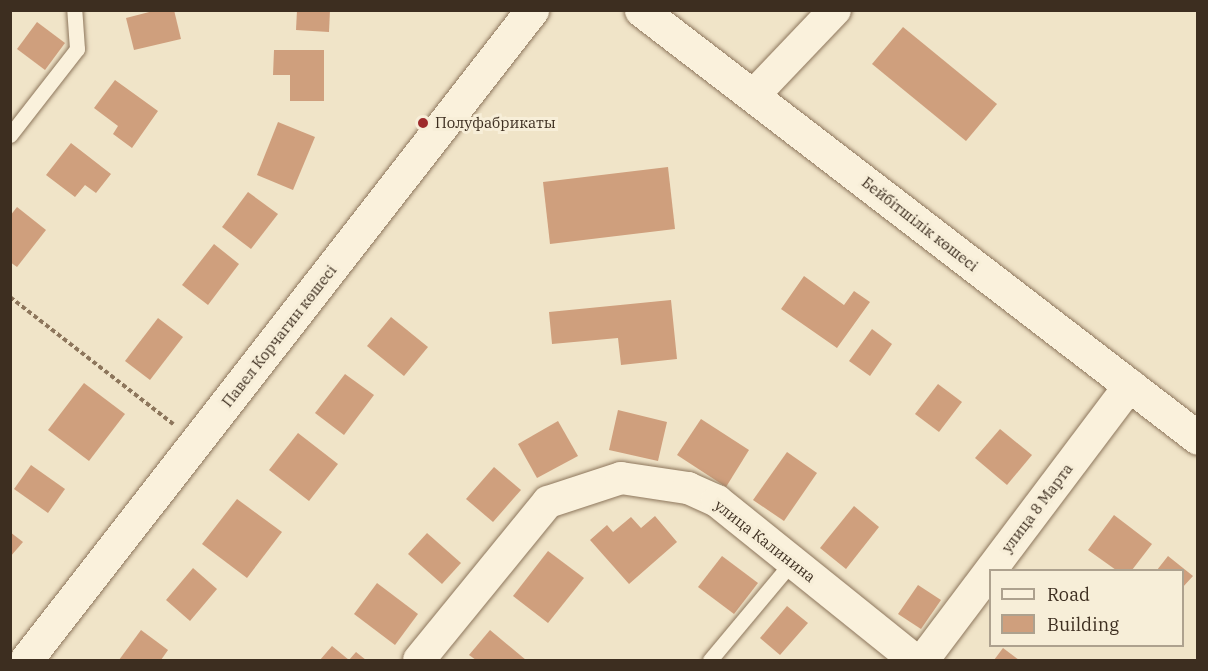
<!DOCTYPE html>
<html>
<head>
<meta charset="utf-8">
<style>
  body { margin:0 }
  #map { position:relative; width:1208px; height:671px; overflow:hidden; background:#f0e4c8; font-family:"IBM Plex Serif",serif }
  div>[style] { position:absolute }
  [style*='--x'] { left:calc(var(--x)*1px); top:calc(var(--y)*1px); width:calc(var(--w)*1px); rotate:calc(var(--a)*1deg) }
  .building>* { inset:0; background:#cf9f7d }
  .path>* { height:4px; margin-top:-2px; transform-origin:0; background:repeating-linear-gradient(90deg,#8d765c 0 4.5px,transparent 0 7.5px) }
  .roads { filter:drop-shadow(0 0 2px #8d765c) drop-shadow(0 0 2px #8d765c) }
  .lane>* { height:15px; margin:-7.5px; padding:0 7.5px; transform-origin:7.5px; border-radius:7.5px; background:#faf1dc }
  .street>* { height:32px; margin:-16px; padding:0 16px; transform-origin:16px; border-radius:16px; background:#faf1dc }
  .secondary>* { height:33px; margin:-16.5px; padding:0 16.5px; transform-origin:16.5px; border-radius:16.5px; background:#faf1dc }
  .dots>* { width:16px; height:16px; translate:-50% -50%; box-sizing:border-box; border:3px solid #f7eed8; border-radius:50% }
  span { translate:-50% -50%; white-space:nowrap; text-align:center; line-height:1.15; -webkit-text-stroke:6px #f7eed8; paint-order:stroke }
  .poi-label { font-size:15px; color:#3d2e20 }
  .left { translate:0 -50%; text-align:left }
  .street-label { font-size:15px; color:#3d2e20 }
  .frame { position:absolute; inset:0; border:12px solid #3d2e20; pointer-events:none }
  .legend { position:absolute; left:989px; top:569px; width:195px; height:78px; box-sizing:border-box; background:#f7eed8; border:2px solid #ada18e; margin:0; padding:8px 10px; list-style:none; font-size:18px; color:#3d2e20 }
  .legend li { display:flex; align-items:center; gap:12px; height:30px }
  .legend b { width:30px; border:2px solid #ada18e }
</style>
</head>
<body>
<div id="map">
  <div class="building">
    <i style="clip-path:polygon(157px 10px,174px 10px,181px 39px,134px 50px,126px 18px)"></i>
    <i style="clip-path:polygon(297px 10px,330px 10px,329px 32px,296px 30px)"></i>
    <i style="clip-path:polygon(37px 22px,65px 43px,45px 70px,17px 49px)"></i>
    <i style="clip-path:polygon(903px 27px,997px 104px,966px 141px,872px 64px)"></i>
    <i style="clip-path:polygon(274px 50px,324px 50px,324px 101px,290px 101px,290px 75px,273px 75px)"></i>
    <i style="clip-path:polygon(115px 80px,158px 111px,132px 148px,113px 134px,118px 126px,94px 108px)"></i>
    <i style="clip-path:polygon(278px 122px,315px 137px,293px 190px,257px 175px)"></i>
    <i style="clip-path:polygon(71px 143px,111px 174px,96px 193px,85px 185px,75px 197px,46px 175px)"></i>
    <i style="clip-path:polygon(668px 167px,675px 229px,550px 244px,543px 182px)"></i>
    <i style="clip-path:polygon(248px 192px,278px 214px,251px 249px,222px 227px)"></i>
    <i style="clip-path:polygon(17px 207px,46px 230px,17px 267px,10px 262px,10px 216px)"></i>
    <i style="clip-path:polygon(214px 244px,239px 264px,208px 305px,182px 285px)"></i>
    <i style="clip-path:polygon(804px 276px,844px 305px,854px 291px,870px 302px,837px 348px,781px 309px)"></i>
    <i style="clip-path:polygon(671px 300px,677px 359px,621px 365px,618px 338px,552px 344px,549px 312px)"></i>
    <i style="clip-path:polygon(391px 317px,428px 347px,404px 376px,367px 346px)"></i>
    <i style="clip-path:polygon(158px 318px,183px 337px,150px 380px,125px 361px)"></i>
    <i style="clip-path:polygon(872px 329px,892px 344px,870px 376px,849px 361px)"></i>
    <i style="clip-path:polygon(345px 374px,374px 395px,344px 435px,315px 413px)"></i>
    <i style="clip-path:polygon(84px 383px,125px 414px,89px 461px,48px 430px)"></i>
    <i style="clip-path:polygon(938px 384px,962px 402px,939px 432px,915px 414px)"></i>
    <i style="clip-path:polygon(618px 410px,667px 422px,658px 461px,609px 450px)"></i>
    <i style="clip-path:polygon(701px 419px,749px 450px,726px 487px,677px 455px)"></i>
    <i style="clip-path:polygon(558px 421px,578px 456px,537px 478px,518px 444px)"></i>
    <i style="clip-path:polygon(1000px 429px,1032px 455px,1007px 485px,975px 458px)"></i>
    <i style="clip-path:polygon(298px 433px,338px 464px,309px 501px,269px 470px)"></i>
    <i style="clip-path:polygon(787px 452px,817px 473px,784px 521px,753px 500px)"></i>
    <i style="clip-path:polygon(31px 465px,65px 489px,48px 513px,14px 489px)"></i>
    <i style="clip-path:polygon(494px 467px,521px 490px,493px 522px,466px 499px)"></i>
    <i style="clip-path:polygon(237px 499px,282px 532px,247px 578px,202px 544px)"></i>
    <i style="clip-path:polygon(854px 506px,879px 527px,846px 569px,820px 548px)"></i>
    <i style="clip-path:polygon(1114px 515px,1152px 544px,1132px 570px,1116px 570px,1088px 550px)"></i>
    <i style="clip-path:polygon(655px 516px,677px 542px,629px 584px,590px 540px,607px 525px,613px 532px,631px 517px,641px 528px)"></i>
    <i style="clip-path:polygon(10px 532px,23px 542px,10px 557px)"></i>
    <i style="clip-path:polygon(427px 533px,461px 563px,442px 584px,408px 554px)"></i>
    <i style="clip-path:polygon(548px 551px,584px 578px,548px 623px,513px 596px)"></i>
    <i style="clip-path:polygon(722px 556px,758px 583px,734px 614px,698px 587px)"></i>
    <i style="clip-path:polygon(1168px 556px,1193px 576px,1182px 588px,1182px 570px,1157px 570px)"></i>
    <i style="clip-path:polygon(193px 568px,217px 589px,190px 621px,166px 600px)"></i>
    <i style="clip-path:polygon(377px 583px,418px 614px,395px 645px,354px 614px)"></i>
    <i style="clip-path:polygon(918px 585px,941px 600px,921px 629px,898px 614px)"></i>
    <i style="clip-path:polygon(787px 606px,808px 623px,780px 655px,760px 638px)"></i>
    <i style="clip-path:polygon(141px 630px,168px 650px,161px 660px,119px 660px)"></i>
    <i style="clip-path:polygon(490px 630px,526px 660px,476px 660px,469px 655px)"></i>
    <i style="clip-path:polygon(332px 646px,349px 660px,356px 652px,366px 660px,320px 660px)"></i>
    <i style="clip-path:polygon(1003px 648px,1019px 660px,994px 660px)"></i>
  </div>
  <div class="path">
    <i style="--x:10;--y:297;--w:207;--a:37.9"></i>
  </div>
  <div class="roads">
    <div class="lane">
      <i style="--x:10;--y:135;--w:109;--a:-52.1"></i>
      <i style="--x:77;--y:49;--w:39;--a:-94"></i>
      <i style="--x:710;--y:660;--w:128;--a:-50.1"></i>
    </div>
    <div class="street">
      <i style="--x:753;--y:96;--w:119;--a:-46.4"></i>
      <i style="--x:419;--y:660;--w:204;--a:-50.8"></i>
      <i style="--x:548;--y:502;--w:77;--a:-18.2"></i>
      <i style="--x:621;--y:478;--w:68;--a:8.5"></i>
      <i style="--x:688;--y:488;--w:32;--a:24"></i>
      <i style="--x:717;--y:501;--w:254;--a:38.8"></i>
      <i style="--x:923;--y:660;--w:344;--a:-53"></i>
    </div>
    <div class="secondary">
      <i style="--x:641;--y:10;--w:702;--a:37.54"></i>
      <i style="--x:26;--y:660;--w:824;--a:-52.1"></i>
    </div>
  </div>
  <div class="dots">
    <i style="left:423px;top:123px;background:#9e2a2b"></i>
  </div>
  <div class="poi-label">
    <span class="left" style="left:435px;top:123px">Полуфабрикаты</span>
  </div>
  <div class="street-label">
    <span style="left:920px;top:224px;rotate:38deg">Бейбітшілік көшесі</span>
    <span style="left:279px;top:336px;rotate:-52deg">Павел Корчагин көшесі</span>
    <span style="left:1037px;top:508px;rotate:-53deg">улица 8 Марта</span>
    <span style="left:765px;top:541px;rotate:38deg">улица Калинина</span>
  </div>
  <div class="frame"></div>
  <ul class="legend">
  <li><b style="height:8px;background:#faf1dc"></b>Road</li>
  <li><b style="height:16px;background:#cf9f7d"></b>Building</li>
  </ul>
</div>
</body>
</html>
